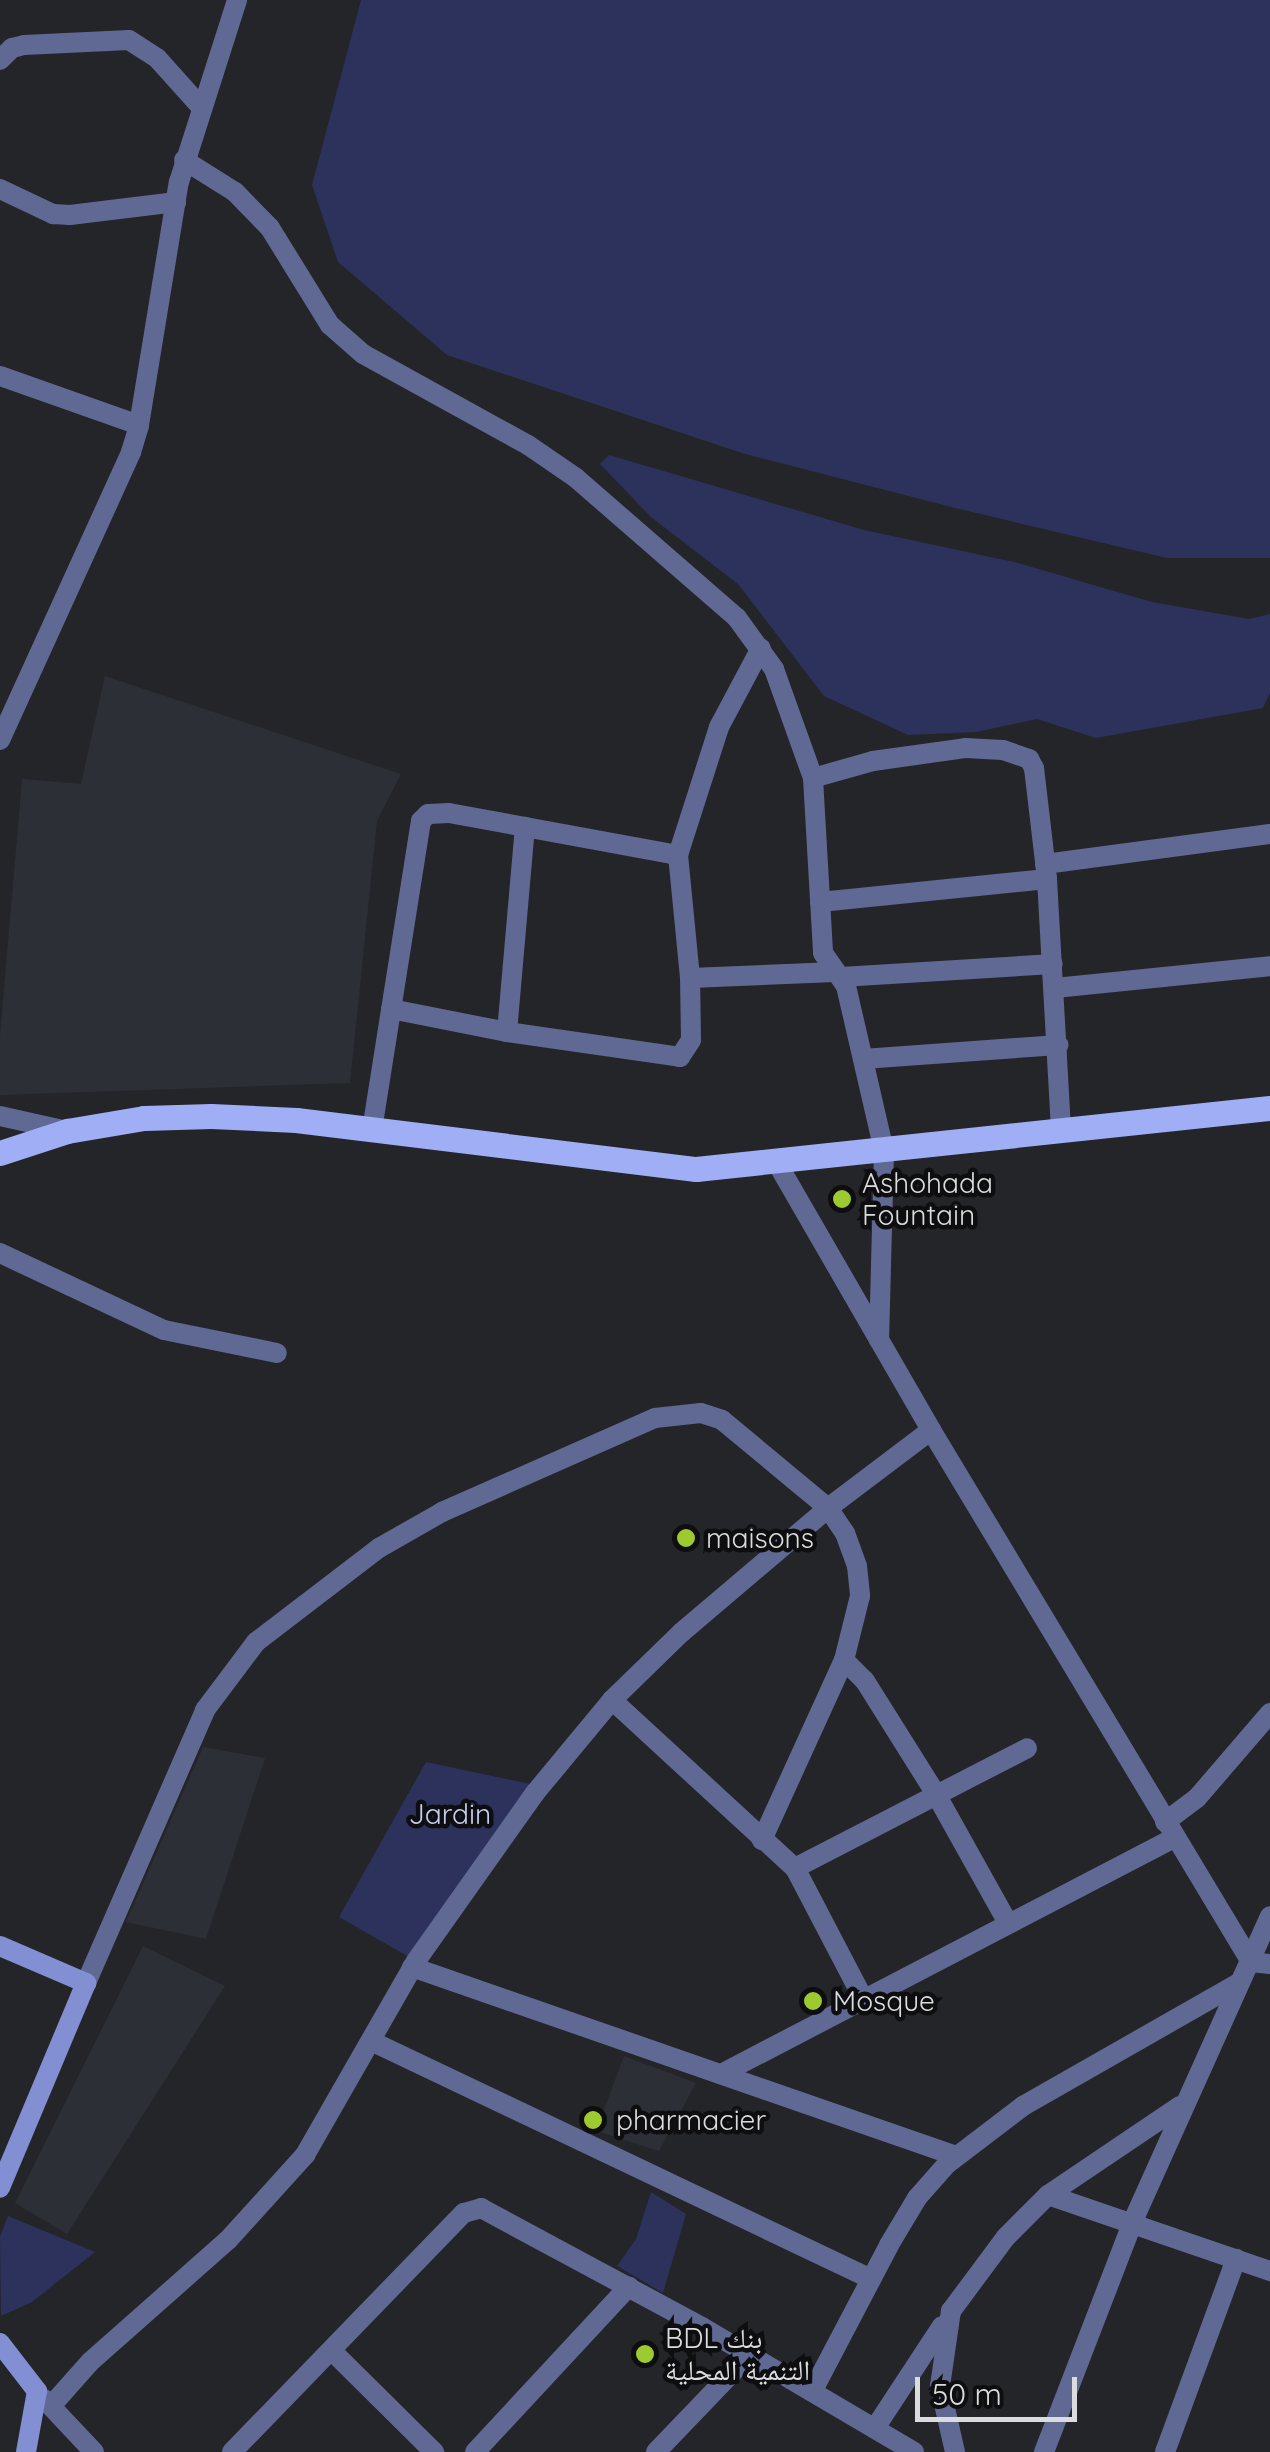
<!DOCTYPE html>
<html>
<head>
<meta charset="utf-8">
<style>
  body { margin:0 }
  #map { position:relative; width:1270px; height:2452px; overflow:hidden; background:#242529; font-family:Quicksand,"Noto Naskh Arabic",sans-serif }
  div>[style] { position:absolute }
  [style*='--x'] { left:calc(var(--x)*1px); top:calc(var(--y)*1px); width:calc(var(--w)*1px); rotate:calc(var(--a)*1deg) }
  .built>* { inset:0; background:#2d2f37 }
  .green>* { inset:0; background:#2c325c }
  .street>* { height:20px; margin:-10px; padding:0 10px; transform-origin:10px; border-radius:10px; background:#606994 }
  .secondary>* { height:20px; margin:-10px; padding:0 10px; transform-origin:10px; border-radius:10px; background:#828fd3 }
  .primary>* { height:25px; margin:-12.5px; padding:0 12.5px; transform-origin:12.5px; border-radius:12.5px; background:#a0aef5 }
  .dots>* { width:28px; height:28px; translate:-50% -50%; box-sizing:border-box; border:5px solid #0e0e10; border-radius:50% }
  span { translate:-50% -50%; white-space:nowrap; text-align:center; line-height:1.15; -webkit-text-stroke:9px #0e0e10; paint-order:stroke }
  .poi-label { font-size:28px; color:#dbdcde }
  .left { translate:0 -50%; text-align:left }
  .park-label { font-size:28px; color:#c6cef1 }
  .scale { position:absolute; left:915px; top:2377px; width:162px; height:45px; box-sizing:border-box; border:5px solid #dbdcde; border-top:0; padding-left:12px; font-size:30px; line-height:35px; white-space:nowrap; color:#dbdcde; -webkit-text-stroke:8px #0e0e10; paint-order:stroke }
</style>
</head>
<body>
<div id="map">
  <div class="built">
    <i style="clip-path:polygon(105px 676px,401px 774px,377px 821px,350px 1083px,0 1095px,0 1036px,22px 779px,81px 784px)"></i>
    <i style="clip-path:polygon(203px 1747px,265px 1758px,206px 1939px,126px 1922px)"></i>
    <i style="clip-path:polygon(143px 1946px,225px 1986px,67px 2234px,15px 2203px)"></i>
    <i style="clip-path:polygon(624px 2056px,696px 2083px,659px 2151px,596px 2131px)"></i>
  </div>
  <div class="green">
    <i style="clip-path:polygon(361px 0,1270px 0,1270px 558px,1167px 558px,955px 508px,745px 454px,447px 355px,338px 262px,312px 185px)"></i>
    <i style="clip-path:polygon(609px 455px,864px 530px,1014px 562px,1152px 602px,1249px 619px,1270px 614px,1270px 693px,1263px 708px,1096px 738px,1037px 719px,976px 732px,908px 735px,824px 696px,738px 584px,651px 517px,600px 464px)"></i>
    <i style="clip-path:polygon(426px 1762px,530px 1784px,416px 1961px,339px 1917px)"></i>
    <i style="clip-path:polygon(651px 2192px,686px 2214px,663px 2293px,617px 2266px,636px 2239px)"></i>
    <i style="clip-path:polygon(8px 2216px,95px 2252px,32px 2302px,1px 2316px,0 2237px)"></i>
  </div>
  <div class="street">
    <i style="--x:0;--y:60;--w:17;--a:-45"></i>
    <i style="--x:12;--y:48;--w:12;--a:-14"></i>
    <i style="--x:24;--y:45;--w:105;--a:-2.7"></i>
    <i style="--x:129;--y:40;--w:33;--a:33"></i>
    <i style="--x:157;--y:58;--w:64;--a:48.1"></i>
    <i style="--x:184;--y:160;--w:60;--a:32.1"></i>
    <i style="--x:235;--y:192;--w:50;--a:45.8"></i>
    <i style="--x:270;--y:228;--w:114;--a:58.3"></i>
    <i style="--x:330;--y:325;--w:44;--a:41.3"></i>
    <i style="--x:363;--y:354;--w:188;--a:28.9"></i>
    <i style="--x:528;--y:445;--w:58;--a:34.5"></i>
    <i style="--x:576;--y:478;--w:213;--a:41"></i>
    <i style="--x:737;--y:618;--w:63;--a:54"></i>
    <i style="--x:774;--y:669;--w:116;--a:70.3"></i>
    <i style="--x:813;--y:778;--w:175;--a:86.7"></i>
    <i style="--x:823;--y:953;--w:40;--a:55.1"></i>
    <i style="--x:846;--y:986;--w:169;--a:77"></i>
    <i style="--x:884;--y:1151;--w:189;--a:91.5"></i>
    <i style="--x:0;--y:189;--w:59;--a:25.3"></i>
    <i style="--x:53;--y:214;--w:17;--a:3"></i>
    <i style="--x:70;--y:215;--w:107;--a:-7"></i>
    <i style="--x:0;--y:376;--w:147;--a:19.4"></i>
    <i style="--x:0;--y:740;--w:316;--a:-65.5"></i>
    <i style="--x:131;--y:452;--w:28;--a:-73"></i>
    <i style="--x:139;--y:425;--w:246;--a:-80.7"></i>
    <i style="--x:179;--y:182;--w:191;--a:-72.3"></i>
    <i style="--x:813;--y:778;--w:62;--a:-15.8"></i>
    <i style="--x:873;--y:761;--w:93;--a:-8"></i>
    <i style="--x:965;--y:748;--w:38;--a:3"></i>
    <i style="--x:1003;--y:750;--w:28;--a:19"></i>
    <i style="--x:1029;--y:759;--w:10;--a:61"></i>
    <i style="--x:1034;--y:768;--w:112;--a:83.3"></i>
    <i style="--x:1047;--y:879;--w:252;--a:86.8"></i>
    <i style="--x:678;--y:855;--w:124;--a:84.4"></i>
    <i style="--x:1045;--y:864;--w:227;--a:-7.6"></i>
    <i style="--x:820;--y:902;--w:228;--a:-5.8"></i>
    <i style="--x:841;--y:977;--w:212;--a:-3.5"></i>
    <i style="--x:1055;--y:988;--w:216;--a:-5.8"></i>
    <i style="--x:391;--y:1009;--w:118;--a:11.2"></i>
    <i style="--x:507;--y:1032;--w:175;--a:8.2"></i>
    <i style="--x:680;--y:1057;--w:20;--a:-57"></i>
    <i style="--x:691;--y:1040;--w:62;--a:-90.9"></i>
    <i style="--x:690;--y:978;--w:145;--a:-2.4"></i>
    <i style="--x:507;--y:1032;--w:206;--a:-85"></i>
    <i style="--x:863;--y:1059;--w:196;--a:-4.1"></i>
    <i style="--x:0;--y:1116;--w:69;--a:12.6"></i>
    <i style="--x:372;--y:1130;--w:313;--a:-81"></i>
    <i style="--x:421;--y:821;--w:10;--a:-45"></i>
    <i style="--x:428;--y:814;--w:21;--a:-3"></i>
    <i style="--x:449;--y:813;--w:233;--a:10.4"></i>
    <i style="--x:678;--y:855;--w:134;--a:-72.2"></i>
    <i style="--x:719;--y:727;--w:89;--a:-62"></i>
    <i style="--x:777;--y:1163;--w:308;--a:60"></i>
    <i style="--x:931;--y:1430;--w:621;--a:58.97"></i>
    <i style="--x:1251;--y:1962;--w:19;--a:6"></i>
    <i style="--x:0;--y:1253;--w:181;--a:25.2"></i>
    <i style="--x:164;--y:1330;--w:115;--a:11.5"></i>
    <i style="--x:844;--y:1660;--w:30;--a:45"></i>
    <i style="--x:865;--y:1681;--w:136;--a:57.9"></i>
    <i style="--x:937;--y:1796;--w:145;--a:60.8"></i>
    <i style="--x:612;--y:1700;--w:248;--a:42.6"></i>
    <i style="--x:795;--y:1868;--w:261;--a:-27.3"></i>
    <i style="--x:1165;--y:1822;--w:40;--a:-37"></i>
    <i style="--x:1197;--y:1798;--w:112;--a:-49.3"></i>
    <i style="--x:795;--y:1868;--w:147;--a:62.4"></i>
    <i style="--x:412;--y:1967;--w:576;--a:19.16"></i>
    <i style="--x:86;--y:1983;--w:298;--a:-66.4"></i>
    <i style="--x:205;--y:1710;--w:85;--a:-53.1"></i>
    <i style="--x:256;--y:1642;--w:155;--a:-37.4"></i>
    <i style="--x:379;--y:1548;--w:73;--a:-29.7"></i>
    <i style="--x:442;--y:1512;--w:233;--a:-23.8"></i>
    <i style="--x:655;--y:1418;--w:46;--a:-6.2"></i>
    <i style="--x:701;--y:1413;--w:22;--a:18"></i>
    <i style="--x:722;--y:1420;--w:138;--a:39.7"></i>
    <i style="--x:828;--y:1508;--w:30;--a:56"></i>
    <i style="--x:845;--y:1533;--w:35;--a:70"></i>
    <i style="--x:857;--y:1566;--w:30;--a:84"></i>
    <i style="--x:860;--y:1596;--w:66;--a:104"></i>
    <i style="--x:844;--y:1660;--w:198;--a:114.5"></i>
    <i style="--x:371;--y:2041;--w:554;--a:25.45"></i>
    <i style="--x:721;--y:2074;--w:511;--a:-27.52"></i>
    <i style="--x:1048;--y:2195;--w:159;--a:-34"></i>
    <i style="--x:332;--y:2351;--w:144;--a:44.7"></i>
    <i style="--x:813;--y:2390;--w:164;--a:-62.3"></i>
    <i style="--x:889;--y:2245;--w:55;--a:-59.2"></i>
    <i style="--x:917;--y:2198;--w:45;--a:-48.6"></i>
    <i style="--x:947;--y:2164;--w:96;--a:-37.3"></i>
    <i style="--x:1023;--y:2106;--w:250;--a:-29.7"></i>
    <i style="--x:44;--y:2399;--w:73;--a:46.7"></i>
    <i style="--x:51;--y:2406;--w:59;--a:-48.4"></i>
    <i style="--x:90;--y:2362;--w:184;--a:-41.5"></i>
    <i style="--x:228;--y:2240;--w:115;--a:-47.8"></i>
    <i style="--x:305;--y:2155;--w:224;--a:-60.2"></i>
    <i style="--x:416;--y:1961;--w:206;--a:-54.7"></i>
    <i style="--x:535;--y:1793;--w:121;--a:-50.4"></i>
    <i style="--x:612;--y:1700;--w:98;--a:-44.2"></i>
    <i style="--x:682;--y:1632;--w:192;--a:-40.3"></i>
    <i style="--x:828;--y:1508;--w:129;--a:-37.1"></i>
    <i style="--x:875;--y:2428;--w:122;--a:-56.7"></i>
    <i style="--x:232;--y:2452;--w:333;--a:-45.9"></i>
    <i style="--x:464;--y:2213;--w:18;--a:-16"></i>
    <i style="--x:481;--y:2208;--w:251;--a:28.3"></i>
    <i style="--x:702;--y:2327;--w:246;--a:30.5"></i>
    <i style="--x:475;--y:2452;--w:226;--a:-47.1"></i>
    <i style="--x:656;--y:2452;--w:136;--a:-46.2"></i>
    <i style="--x:955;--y:2452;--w:68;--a:-102.8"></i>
    <i style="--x:940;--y:2386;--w:76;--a:-81.7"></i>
    <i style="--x:951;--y:2311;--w:92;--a:-53.4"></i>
    <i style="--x:1006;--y:2237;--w:59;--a:-45"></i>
    <i style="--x:1048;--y:2195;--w:235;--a:18.9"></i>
    <i style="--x:1044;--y:2452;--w:248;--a:-68.9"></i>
    <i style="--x:1133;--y:2221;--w:334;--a:-65.8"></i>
    <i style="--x:1165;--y:2452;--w:206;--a:-69.8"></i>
  </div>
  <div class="secondary">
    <i style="--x:0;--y:1946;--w:94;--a:23.3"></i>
    <i style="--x:86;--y:1983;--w:222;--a:112.8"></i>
    <i style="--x:0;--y:2343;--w:61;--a:52.4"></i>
    <i style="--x:37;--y:2391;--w:62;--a:100.2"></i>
  </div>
  <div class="primary">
    <i style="--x:0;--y:1153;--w:71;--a:-18.2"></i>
    <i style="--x:67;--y:1131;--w:78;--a:-9.6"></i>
    <i style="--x:144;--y:1118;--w:67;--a:-1.7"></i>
    <i style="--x:211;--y:1116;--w:85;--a:2.7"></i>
    <i style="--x:296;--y:1120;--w:403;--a:7"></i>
    <i style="--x:696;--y:1169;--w:577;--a:-6.07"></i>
  </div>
  <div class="dots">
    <i style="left:842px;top:1199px;background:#9dca30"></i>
    <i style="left:686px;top:1538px;background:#9dca30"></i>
    <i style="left:813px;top:2001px;background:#9dca30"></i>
    <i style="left:593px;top:2120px;background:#9dca30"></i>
    <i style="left:645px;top:2354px;background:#9dca30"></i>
  </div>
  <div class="poi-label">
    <span class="left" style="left:862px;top:1199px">Ashohada<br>Fountain</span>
    <span class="left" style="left:706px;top:1538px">maisons</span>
    <span class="left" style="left:833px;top:2001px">Mosque</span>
    <span class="left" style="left:616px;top:2120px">pharmacier</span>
    <span class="left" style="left:665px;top:2354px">BDL بنك<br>التنمية المحلية</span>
  </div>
  <div class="park-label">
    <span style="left:450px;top:1814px">Jardin</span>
  </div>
  <div class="scale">50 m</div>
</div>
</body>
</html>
